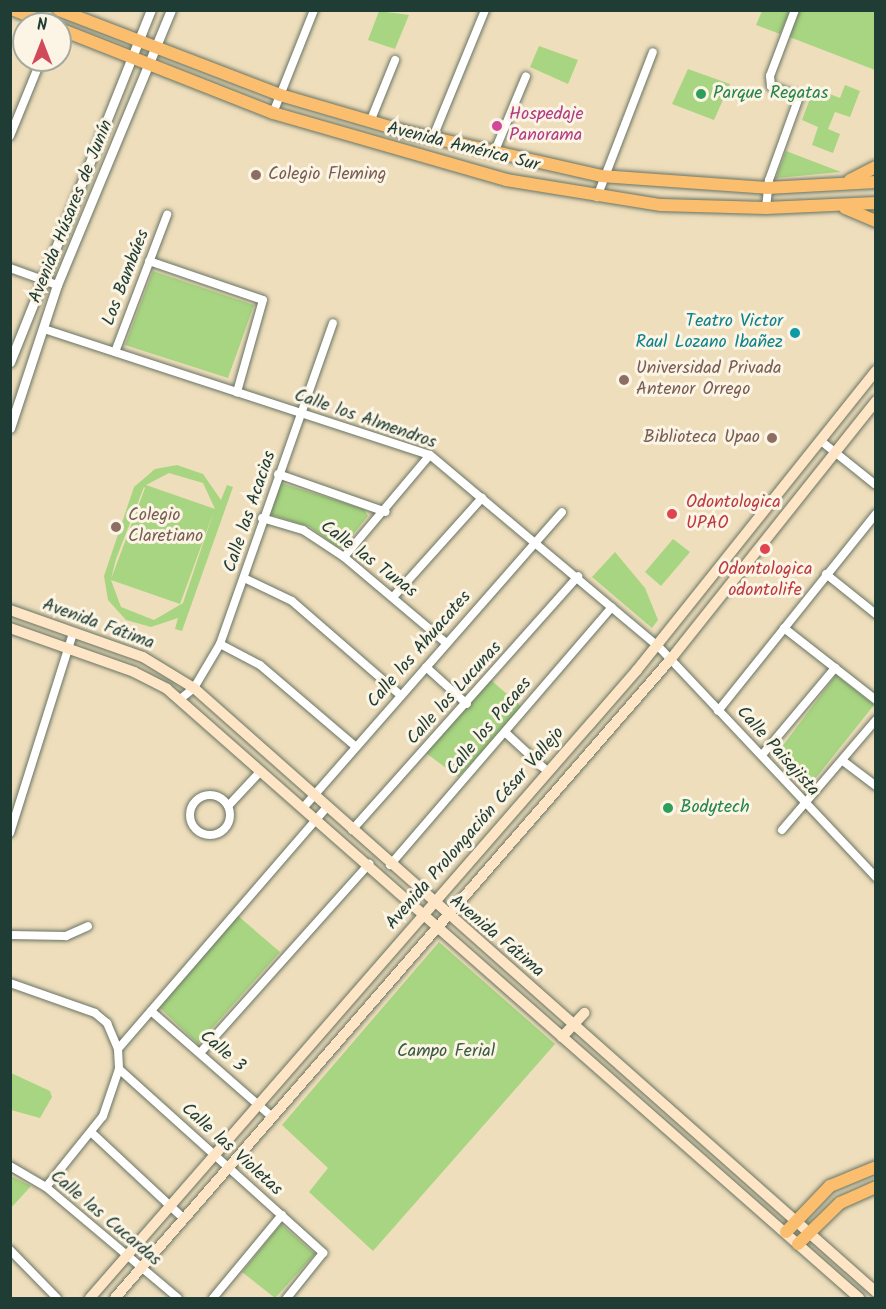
<!DOCTYPE html>
<html>
<head>
<meta charset="utf-8">
<style>
  body { margin:0 }
  #map { position:relative; width:886px; height:1309px; overflow:hidden; background:#efdebc; font-family:Kalam,sans-serif }
  div>[style] { position:absolute }
  [style*='--x'] { left:calc(var(--x)*1px); top:calc(var(--y)*1px); width:calc(var(--w)*1px); rotate:calc(var(--a)*1deg) }
  .green>* { inset:0; background:#a8d581 }
  .roads { filter:drop-shadow(0 0 2px #687564) drop-shadow(0 0 2px #687564) }
  .minor>* { height:8px; margin:-4px; padding:0 4px; transform-origin:4px; border-radius:4px; background:#fff }
  .minor>.ring { margin:-4px; padding:0; box-sizing:content-box; background:none; border:8px solid #fff; border-radius:50% }
  .tertiary>* { height:9px; margin:-4.5px; padding:0 4.5px; transform-origin:4.5px; border-radius:4.5px; background:#fff }
  .secondary>* { height:10px; margin:-5px; padding:0 5px; transform-origin:5px; border-radius:5px; background:#fde5c5 }
  .primary>* { height:12px; margin:-6px; padding:0 6px; transform-origin:6px; border-radius:6px; background:#fbbd6e }
  .dots>* { width:16px; height:16px; translate:-50% -50%; box-sizing:border-box; border:3px solid #fcf5e5; border-radius:50% }
  span { translate:-50% -50%; white-space:nowrap; text-align:center; line-height:1.15; -webkit-text-stroke:6px #fcf5e5; paint-order:stroke }
  .leisure-label { font-size:18px; color:#27864d }
  .left { translate:0 -50%; text-align:left }
  .hotel-label { font-size:18px; color:#b23c85 }
  .street-label { font-size:18px; color:#1f3d34 }
  .education-label { font-size:18px; color:#785e54 }
  .right { translate:-100% -50%; text-align:right }
  .culture-label { font-size:18px; color:#0d838f }
  .health-label { font-size:18px; color:#be3a42 }
  .park-label { font-size:18px; color:#3a5b43 }
  .frame { position:absolute; inset:0; border:12px solid #1f3d34; pointer-events:none }
  .north { position:absolute; left:12px; top:12px; width:60px; height:60px; box-sizing:border-box; background:#fcf5e5; border:2px solid #a4ab9e; border-radius:50%; rotate:0deg; font-size:16px; font-weight:700; line-height:24px; text-align:center; color:#1f3d34 }
  .north::after { content:''; display:block; margin:auto; width:21px; height:27px; background:#d1495b; clip-path:polygon(50% 0,100% 100%,50% 72%,0 100%) }
</style>
</head>
<body>
<div id="map">
  <div class="green">
    <i style="clip-path:polygon(379px 11px,409px 15px,395px 49px,368px 40px)"></i>
    <i style="clip-path:polygon(762px 11px,790px 11px,780px 34px,756px 25px)"></i>
    <i style="clip-path:polygon(797px 11px,875px 11px,875px 70px,787px 36px)"></i>
    <i style="clip-path:polygon(539px 46px,578px 60px,568px 84px,530px 67px)"></i>
    <i style="clip-path:polygon(688px 69px,730px 84px,714px 120px,672px 104px)"></i>
    <i style="clip-path:polygon(845px 85px,860px 91px,850px 117px,835px 112px,828px 129px,840px 134px,833px 153px,812px 145px,818px 127px,802px 120px,814px 88px,840px 98px)"></i>
    <i style="clip-path:polygon(786px 151px,841px 172px,776px 178px)"></i>
    <i style="clip-path:polygon(153px 271px,254px 305px,228px 378px,125px 345px)"></i>
    <i style="clip-path:polygon(evenodd,177px 465px,203px 474px,221px 500px,227px 485px,233px 487px,182px 631px,175px 629px,178px 618px,151px 627px,126px 620px,108px 600px,104px 576px,134px 487px,155px 469px,177px 465px,169px 473px,203px 483px,215px 509px,146px 485px,169px 473px,177px 465px,144px 487px,145px 488px,111px 579px,116px 559px,144px 487px,177px 465px,214px 511px,183px 603px,154px 620px,121px 607px,111px 580px,180px 604px,214px 511px)"></i>
    <i style="clip-path:polygon(281px 483px,364px 509px,368px 516px,342px 548px,337px 547px,310px 527px,269px 514px)"></i>
    <i style="clip-path:polygon(673px 539px,690px 552px,661px 586px,645px 572px)"></i>
    <i style="clip-path:polygon(615px 552px,645px 588px,658px 620px,652px 628px,592px 577px)"></i>
    <i style="clip-path:polygon(836px 675px,874px 705px,807px 789px,775px 756px)"></i>
    <i style="clip-path:polygon(491px 680px,523px 708px,458px 777px,426px 753px)"></i>
    <i style="clip-path:polygon(237px 915px,280px 952px,198px 1044px,157px 1005px)"></i>
    <i style="clip-path:polygon(439px 942px,555px 1044px,373px 1251px,309px 1192px,328px 1168px,282px 1125px)"></i>
    <i style="clip-path:polygon(11px 1073px,50px 1091px,52px 1097px,40px 1118px,11px 1110px)"></i>
    <i style="clip-path:polygon(11px 1176px,31px 1186px,11px 1208px)"></i>
    <i style="clip-path:polygon(281px 1224px,315px 1254px,275px 1298px,242px 1272px)"></i>
  </div>
  <div class="roads">
    <div class="minor">
      <i style="--x:273;--y:113;--w:111;--a:-68.3"></i>
      <i style="--x:370;--y:122;--w:67;--a:-68"></i>
      <i style="--x:10;--y:136;--w:82;--a:-67.8"></i>
      <i style="--x:433;--y:137;--w:137;--a:-67.7"></i>
      <i style="--x:494;--y:153;--w:83;--a:-67.4"></i>
      <i style="--x:597;--y:197;--w:155;--a:-68.9"></i>
      <i style="--x:766;--y:208;--w:28;--a:-84"></i>
      <i style="--x:769;--y:180;--w:88;--a:-70.1"></i>
      <i style="--x:799;--y:97;--w:30;--a:-159"></i>
      <i style="--x:771;--y:86;--w:10;--a:-96"></i>
      <i style="--x:770;--y:76;--w:71;--a:-69.3"></i>
      <i style="--x:149;--y:261;--w:120;--a:18.9"></i>
      <i style="--x:263;--y:300;--w:96;--a:105.8"></i>
      <i style="--x:10;--y:268;--w:50;--a:19.9"></i>
      <i style="--x:44;--y:329;--w:406;--a:18.1"></i>
      <i style="--x:430;--y:455;--w:297;--a:40"></i>
      <i style="--x:658;--y:646;--w:318;--a:46.7"></i>
      <i style="--x:115;--y:352;--w:147;--a:-69.2"></i>
      <i style="--x:821;--y:441;--w:70;--a:38.7"></i>
      <i style="--x:278;--y:474;--w:114;--a:19.4"></i>
      <i style="--x:262;--y:518;--w:43;--a:16.3"></i>
      <i style="--x:303;--y:530;--w:49;--a:33.4"></i>
      <i style="--x:344;--y:557;--w:133;--a:40.1"></i>
      <i style="--x:344;--y:557;--w:133;--a:-49.9"></i>
      <i style="--x:826;--y:574;--w:64;--a:38.7"></i>
      <i style="--x:244;--y:578;--w:53;--a:25.6"></i>
      <i style="--x:292;--y:601;--w:143;--a:41"></i>
      <i style="--x:394;--y:596;--w:132;--a:-48.1"></i>
      <i style="--x:784;--y:628;--w:117;--a:38"></i>
      <i style="--x:220;--y:644;--w:45;--a:27.7"></i>
      <i style="--x:260;--y:665;--w:126;--a:40.5"></i>
      <i style="--x:426;--y:667;--w:55;--a:42.1"></i>
      <i style="--x:179;--y:700;--w:19;--a:-39"></i>
      <i style="--x:194;--y:688;--w:51;--a:-59.4"></i>
      <i style="--x:220;--y:644;--w:340;--a:-70.6"></i>
      <i style="--x:718;--y:711;--w:253;--a:-51.3"></i>
      <i style="--x:507;--y:734;--w:54;--a:42.8"></i>
      <i style="--x:762;--y:755;--w:114;--a:-50"></i>
      <i style="--x:843;--y:761;--w:41;--a:37.1"></i>
      <i class="ring" style="left:190px;top:795px;width:32px;height:32px"></i>
      <i style="--x:230;--y:804;--w:41;--a:-47"></i>
      <i style="--x:303;--y:808;--w:393;--a:-48.8"></i>
      <i style="--x:352;--y:830;--w:340;--a:-48.3"></i>
      <i style="--x:782;--y:830;--w:145;--a:-49.5"></i>
      <i style="--x:10;--y:833;--w:210;--a:-72.5"></i>
      <i style="--x:390;--y:865;--w:340;--a:-49.3"></i>
      <i style="--x:10;--y:935;--w:56;--a:1"></i>
      <i style="--x:66;--y:936;--w:24;--a:-24"></i>
      <i style="--x:10;--y:983;--w:90;--a:19.4"></i>
      <i style="--x:95;--y:1013;--w:16;--a:40"></i>
      <i style="--x:107;--y:1023;--w:28;--a:67"></i>
      <i style="--x:118;--y:1049;--w:20;--a:87"></i>
      <i style="--x:119;--y:1069;--w:50;--a:108.8"></i>
      <i style="--x:103;--y:1116;--w:91;--a:128.8"></i>
      <i style="--x:151;--y:1011;--w:161;--a:41.2"></i>
      <i style="--x:118;--y:1049;--w:318;--a:-49.2"></i>
      <i style="--x:200;--y:1053;--w:254;--a:-48.2"></i>
      <i style="--x:119;--y:1069;--w:275;--a:42"></i>
      <i style="--x:323;--y:1253;--w:58;--a:128.7"></i>
      <i style="--x:92;--y:1133;--w:125;--a:43"></i>
      <i style="--x:10;--y:1166;--w:42;--a:30.3"></i>
      <i style="--x:46;--y:1187;--w:172;--a:40.1"></i>
      <i style="--x:10;--y:1250;--w:67;--a:45.6"></i>
      <i style="--x:213;--y:1298;--w:108;--a:-50.3"></i>
    </div>
    <div class="tertiary">
      <i style="--x:10;--y:362;--w:379;--a:-68.2"></i>
      <i style="--x:10;--y:428;--w:151;--a:-71.8"></i>
      <i style="--x:57;--y:285;--w:298;--a:-67.5"></i>
    </div>
    <div class="secondary">
      <i style="--x:10;--y:610;--w:141;--a:19.5"></i>
      <i style="--x:143;--y:657;--w:60;--a:31.3"></i>
      <i style="--x:194;--y:688;--w:911;--a:41.53"></i>
      <i style="--x:10;--y:628;--w:132;--a:19.5"></i>
      <i style="--x:134;--y:672;--w:37;--a:27"></i>
      <i style="--x:167;--y:689;--w:922;--a:41.35"></i>
      <i style="--x:562;--y:1037;--w:33;--a:-47"></i>
      <i style="--x:90;--y:1298;--w:833;--a:-48.94"></i>
      <i style="--x:637;--y:670;--w:383;--a:-51.4"></i>
      <i style="--x:115;--y:1298;--w:846;--a:-48.98"></i>
      <i style="--x:670;--y:660;--w:331;--a:-51.5"></i>
    </div>
    <div class="primary">
      <i style="--x:14;--y:10;--w:37;--a:22"></i>
      <i style="--x:59;--y:10;--w:237;--a:21"></i>
      <i style="--x:280;--y:95;--w:128;--a:16.3"></i>
      <i style="--x:403;--y:131;--w:203;--a:12.8"></i>
      <i style="--x:601;--y:176;--w:166;--a:4.1"></i>
      <i style="--x:767;--y:188;--w:109;--a:-3.2"></i>
      <i style="--x:60;--y:29;--w:229;--a:21.5"></i>
      <i style="--x:273;--y:113;--w:242;--a:16"></i>
      <i style="--x:506;--y:180;--w:157;--a:9.2"></i>
      <i style="--x:661;--y:205;--w:105;--a:1.6"></i>
      <i style="--x:766;--y:208;--w:110;--a:-2.6"></i>
      <i style="--x:850;--y:180;--w:29;--a:-27"></i>
      <i style="--x:845;--y:208;--w:34;--a:23"></i>
      <i style="--x:786;--y:1232;--w:64;--a:-46.3"></i>
      <i style="--x:830;--y:1186;--w:50;--a:-22.4"></i>
      <i style="--x:798;--y:1244;--w:59;--a:-44.3"></i>
      <i style="--x:840;--y:1203;--w:39;--a:-24"></i>
    </div>
  </div>
  <div class="dots">
    <i style="left:701px;top:94px;background:#2e9e5b"></i>
    <i style="left:497px;top:126px;background:#d1479c"></i>
    <i style="left:256px;top:175px;background:#8d6e63"></i>
    <i style="left:795px;top:333px;background:#0f9aa8"></i>
    <i style="left:624px;top:380px;background:#8d6e63"></i>
    <i style="left:772px;top:438px;background:#8d6e63"></i>
    <i style="left:672px;top:514px;background:#e0444e"></i>
    <i style="left:116px;top:527px;background:#8d6e63"></i>
    <i style="left:765px;top:549px;background:#e0444e"></i>
    <i style="left:668px;top:808px;background:#2e9e5b"></i>
  </div>
  <div class="leisure-label">
    <span class="left" style="left:713px;top:94px">Parque Regatas</span>
    <span class="left" style="left:680px;top:808px">Bodytech</span>
  </div>
  <div class="hotel-label">
    <span class="left" style="left:509px;top:126px">Hospedaje<br>Panorama</span>
  </div>
  <div class="street-label">
    <span style="left:463px;top:148px;rotate:14deg">Avenida América Sur</span>
    <span style="left:72px;top:212px;rotate:-68deg">Avenida Húsares de Junín</span>
    <span style="left:127px;top:278px;rotate:-69deg">Los Bambúes</span>
    <span style="left:365px;top:420px;rotate:19deg">Calle los Almendros</span>
    <span style="left:251px;top:512px;rotate:-71deg">Calle las Acacias</span>
    <span style="left:368px;top:560px;rotate:37deg">Calle las Tunas</span>
    <span style="left:98px;top:625px;rotate:20deg">Avenida Fátima</span>
    <span style="left:420px;top:650px;rotate:-49deg">Calle los Ahuacates</span>
    <span style="left:455px;top:694px;rotate:-48deg">Calle los Lucunas</span>
    <span style="left:490px;top:727px;rotate:-50deg">Calle los Pacaes</span>
    <span style="left:777px;top:752px;rotate:48deg">Calle Paisajista</span>
    <span style="left:476px;top:829px;rotate:-49deg">Avenida Prolongación César Vallejo</span>
    <span style="left:496px;top:937px;rotate:40deg">Avenida Fátima</span>
    <span style="left:222px;top:1052px;rotate:41deg">Calle 3</span>
    <span style="left:231px;top:1150px;rotate:42deg">Calle las Violetas</span>
    <span style="left:105px;top:1219px;rotate:40deg">Calle las Cucardas</span>
  </div>
  <div class="education-label">
    <span class="left" style="left:268px;top:175px">Colegio Fleming</span>
    <span class="left" style="left:636px;top:380px">Universidad Privada<br>Antenor Orrego</span>
    <span class="right" style="left:760px;top:438px">Biblioteca Upao</span>
    <span class="left" style="left:128px;top:527px">Colegio<br>Claretiano</span>
  </div>
  <div class="culture-label">
    <span class="right" style="left:783px;top:333px">Teatro Victor<br>Raul Lozano Ibañez</span>
  </div>
  <div class="health-label">
    <span class="left" style="left:686px;top:514px">Odontologica<br>UPAO</span>
    <span style="left:765px;top:581px">Odontologica<br>odontolife</span>
  </div>
  <div class="park-label">
    <span style="left:446px;top:1052px">Campo Ferial</span>
  </div>
  <div class="frame"></div>
  <div class="north">N</div>
</div>
</body>
</html>
